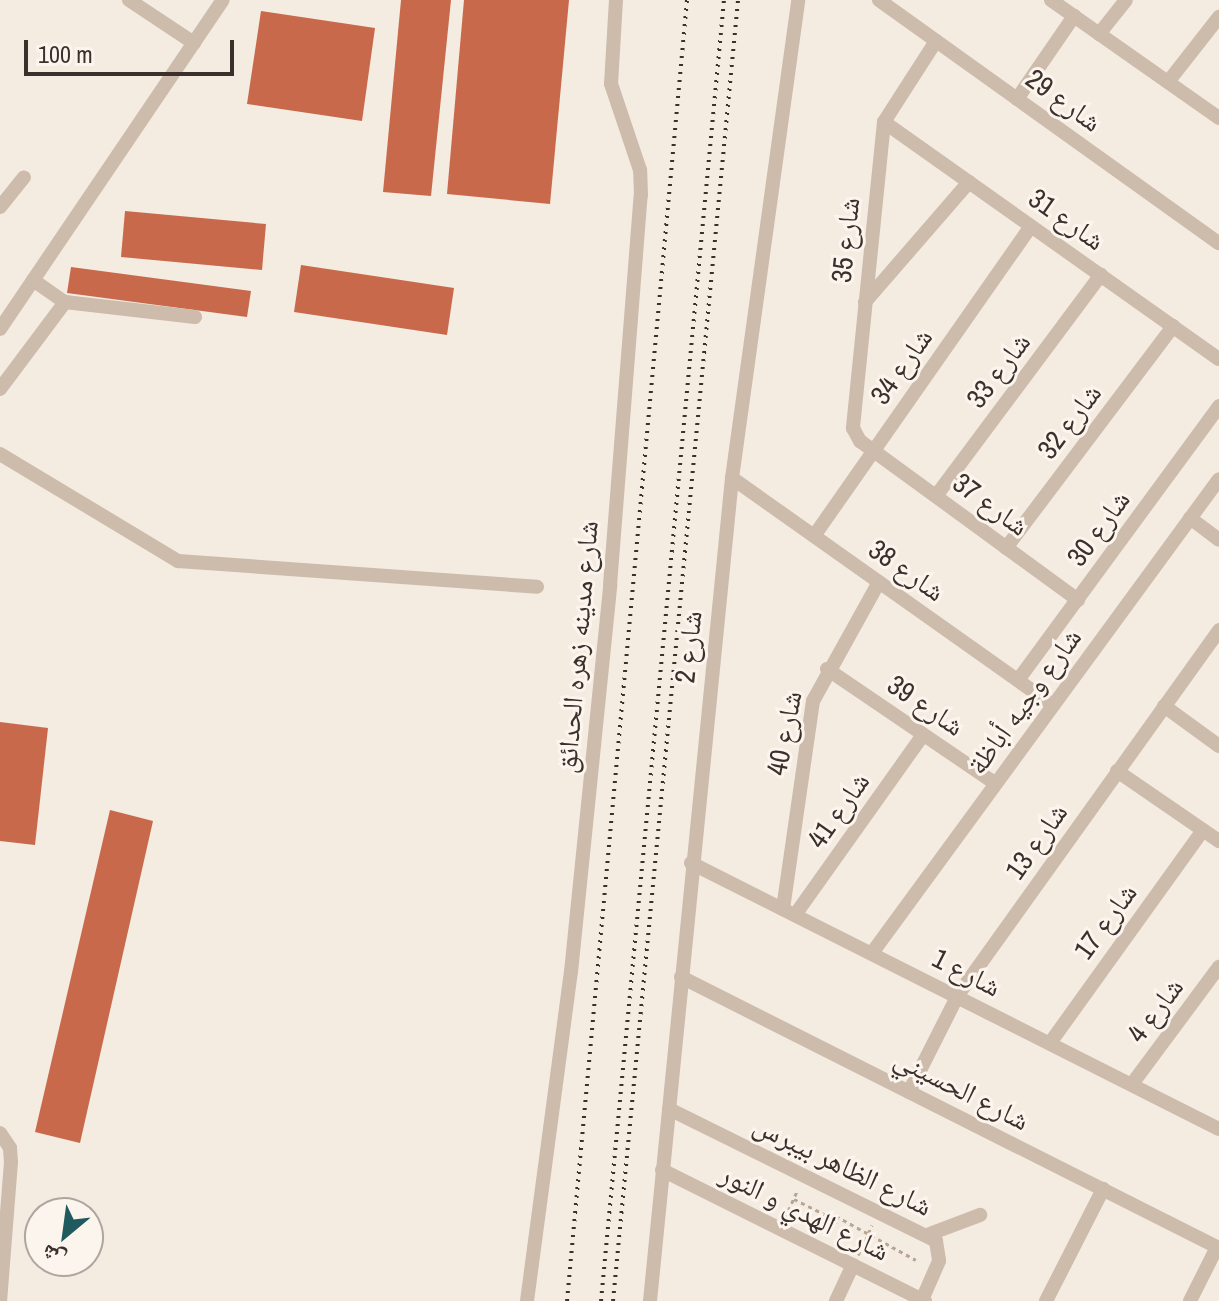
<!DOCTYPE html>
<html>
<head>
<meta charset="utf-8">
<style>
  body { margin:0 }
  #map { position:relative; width:1219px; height:1301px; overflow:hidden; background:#f4ebe1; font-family:"Archivo Narrow","Noto Naskh Arabic",sans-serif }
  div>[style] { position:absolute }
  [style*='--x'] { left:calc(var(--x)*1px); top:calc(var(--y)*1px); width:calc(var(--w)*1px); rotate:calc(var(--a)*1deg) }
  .building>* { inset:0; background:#c8694b }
  .path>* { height:3px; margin-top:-1.5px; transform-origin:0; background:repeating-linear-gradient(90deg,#b9a596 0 4px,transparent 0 8px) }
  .minor>* { height:14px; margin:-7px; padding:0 7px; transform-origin:7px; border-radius:7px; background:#cdbbac }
  .rail>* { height:4px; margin-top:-2px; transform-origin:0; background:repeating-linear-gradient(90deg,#3b302b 0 2px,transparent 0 8px) }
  span { translate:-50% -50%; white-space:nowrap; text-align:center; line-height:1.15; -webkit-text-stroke:6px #fbf5ee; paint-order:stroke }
  .street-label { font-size:28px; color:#3b302b }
  .north { position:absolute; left:24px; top:1197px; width:80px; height:80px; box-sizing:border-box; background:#fbf5ee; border:2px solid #aea6a0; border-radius:50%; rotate:209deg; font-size:22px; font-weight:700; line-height:32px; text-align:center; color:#3b302b }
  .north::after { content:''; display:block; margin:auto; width:28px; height:36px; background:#1f5a5e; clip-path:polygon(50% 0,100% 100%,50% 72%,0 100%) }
  .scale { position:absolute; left:24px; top:40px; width:210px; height:36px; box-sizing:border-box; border:4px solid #3b302b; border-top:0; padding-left:10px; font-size:24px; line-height:28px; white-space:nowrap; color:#3b302b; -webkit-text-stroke:6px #fbf5ee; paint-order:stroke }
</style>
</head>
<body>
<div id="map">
  <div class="building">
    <i style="clip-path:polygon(401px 0,451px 0,431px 196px,383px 192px)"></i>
    <i style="clip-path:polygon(464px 0,569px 0,550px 204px,447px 194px)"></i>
    <i style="clip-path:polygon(261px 11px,375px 28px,362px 121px,247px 104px)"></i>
    <i style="clip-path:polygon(125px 211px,266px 224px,262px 270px,121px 257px)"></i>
    <i style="clip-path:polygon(301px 265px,454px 288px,447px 335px,294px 312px)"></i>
    <i style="clip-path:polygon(71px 267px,251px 291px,247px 317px,67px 293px)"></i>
    <i style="clip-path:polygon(0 722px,48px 728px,35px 845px,0 841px)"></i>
    <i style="clip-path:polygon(110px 810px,153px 821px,80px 1143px,35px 1132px)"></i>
  </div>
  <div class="path">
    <i style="--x:794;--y:1199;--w:40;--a:26.6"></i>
    <i style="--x:785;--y:1218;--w:32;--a:-66"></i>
    <i style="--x:838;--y:1221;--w:7;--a:164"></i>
    <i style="--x:831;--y:1223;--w:6;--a:-99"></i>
    <i style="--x:830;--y:1217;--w:6;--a:-9"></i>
    <i style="--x:836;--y:1216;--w:91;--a:28.8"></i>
    <i style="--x:858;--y:1255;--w:33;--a:-65"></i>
  </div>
  <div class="minor">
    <i style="--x:129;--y:0;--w:78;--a:33.5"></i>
    <i style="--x:879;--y:0;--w:418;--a:35.6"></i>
    <i style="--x:1051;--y:0;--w:205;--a:35.1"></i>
    <i style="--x:1099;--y:34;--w:43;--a:-51.5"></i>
    <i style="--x:936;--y:41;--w:96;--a:122.7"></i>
    <i style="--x:884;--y:122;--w:308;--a:95.8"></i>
    <i style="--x:853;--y:428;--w:15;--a:62"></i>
    <i style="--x:860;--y:441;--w:270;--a:36.1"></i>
    <i style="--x:1168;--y:82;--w:83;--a:-51.9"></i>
    <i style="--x:1017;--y:99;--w:101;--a:-55.5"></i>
    <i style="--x:884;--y:122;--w:410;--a:35.3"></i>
    <i style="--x:0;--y:207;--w:38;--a:-51"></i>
    <i style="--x:33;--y:280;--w:39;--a:35"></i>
    <i style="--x:65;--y:302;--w:131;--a:6.6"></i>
    <i style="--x:865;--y:302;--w:159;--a:-49.1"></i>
    <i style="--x:0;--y:329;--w:397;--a:-55.9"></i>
    <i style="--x:0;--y:389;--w:109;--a:-53.2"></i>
    <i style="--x:0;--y:454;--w:208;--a:31"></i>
    <i style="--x:178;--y:561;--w:360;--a:4.1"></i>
    <i style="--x:732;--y:478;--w:393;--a:35.3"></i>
    <i style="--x:936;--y:496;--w:276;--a:-53.3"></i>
    <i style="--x:1190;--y:518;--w:36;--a:37"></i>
    <i style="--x:814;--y:536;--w:378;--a:-55"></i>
    <i style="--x:1006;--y:548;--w:278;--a:-53"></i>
    <i style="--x:827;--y:669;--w:204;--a:34.2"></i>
    <i style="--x:1018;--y:680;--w:340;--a:-53.7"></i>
    <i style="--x:1164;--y:706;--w:68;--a:36"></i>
    <i style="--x:1117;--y:771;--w:124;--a:34.5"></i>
    <i style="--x:691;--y:863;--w:591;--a:26.74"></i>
    <i style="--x:783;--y:909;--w:210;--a:-81.8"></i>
    <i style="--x:813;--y:701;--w:136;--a:-61"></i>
    <i style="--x:795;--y:915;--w:221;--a:-54.6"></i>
    <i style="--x:872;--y:953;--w:587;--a:-53.79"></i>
    <i style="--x:681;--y:977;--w:602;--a:26.74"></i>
    <i style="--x:1050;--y:1043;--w:262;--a:-54.3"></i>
    <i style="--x:1132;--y:1084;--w:146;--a:-53.4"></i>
    <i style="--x:909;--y:1092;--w:109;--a:-63.2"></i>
    <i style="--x:958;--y:995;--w:449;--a:-54.4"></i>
    <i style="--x:669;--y:1109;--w:298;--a:26.3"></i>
    <i style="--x:936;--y:1241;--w:20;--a:81"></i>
    <i style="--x:939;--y:1261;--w:43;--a:113.6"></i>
    <i style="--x:0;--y:1133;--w:18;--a:56"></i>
    <i style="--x:10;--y:1148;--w:14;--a:86"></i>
    <i style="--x:11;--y:1162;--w:139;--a:94.5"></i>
    <i style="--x:662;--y:1170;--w:294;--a:26.5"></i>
    <i style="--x:927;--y:1235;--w:57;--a:-20.7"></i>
    <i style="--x:527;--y:1301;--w:332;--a:-82.4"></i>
    <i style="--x:571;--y:972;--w:389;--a:-84.2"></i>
    <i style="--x:610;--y:585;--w:391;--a:-85.5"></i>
    <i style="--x:641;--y:195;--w:25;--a:-92"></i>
    <i style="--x:640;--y:170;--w:91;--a:-108.6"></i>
    <i style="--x:611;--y:84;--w:84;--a:-86.6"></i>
    <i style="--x:650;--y:1301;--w:827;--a:-84.31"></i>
    <i style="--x:732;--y:478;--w:483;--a:-82.1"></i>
    <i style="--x:836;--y:1301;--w:40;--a:-65"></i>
    <i style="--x:1046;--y:1301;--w:126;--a:-63"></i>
    <i style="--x:1190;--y:1301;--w:60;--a:-63.4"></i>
  </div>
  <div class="rail">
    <i style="--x:567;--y:1301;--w:1307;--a:-84.73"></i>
    <i style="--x:601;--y:1301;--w:1307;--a:-84.6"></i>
    <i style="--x:613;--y:1301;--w:1307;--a:-84.51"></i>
  </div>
  <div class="street-label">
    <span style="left:1064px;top:100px;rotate:36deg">شارع 29</span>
    <span style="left:1067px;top:219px;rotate:35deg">شارع 31</span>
    <span style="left:845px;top:240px;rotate:-84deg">شارع 35</span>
    <span style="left:901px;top:366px;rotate:-55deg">شارع 34</span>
    <span style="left:998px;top:370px;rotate:-53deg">شارع 33</span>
    <span style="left:1069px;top:421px;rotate:-53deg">شارع 32</span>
    <span style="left:991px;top:504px;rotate:36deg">شارع 37</span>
    <span style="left:1098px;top:528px;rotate:-54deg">شارع 30</span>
    <span style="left:907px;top:570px;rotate:35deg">شارع 38</span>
    <span style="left:577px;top:647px;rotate:-85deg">شارع مدينه زهره الحدائق</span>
    <span style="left:688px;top:647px;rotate:-84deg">شارع 2</span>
    <span style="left:1024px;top:701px;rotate:-54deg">شارع وجيه أباظة</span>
    <span style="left:926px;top:705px;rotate:34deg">شارع 39</span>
    <span style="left:784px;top:733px;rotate:-79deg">شارع 40</span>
    <span style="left:838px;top:810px;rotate:-55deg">شارع 41</span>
    <span style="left:1036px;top:841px;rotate:-55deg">شارع 13</span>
    <span style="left:1105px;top:921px;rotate:-54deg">شارع 17</span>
    <span style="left:967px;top:972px;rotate:27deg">شارع 1</span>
    <span style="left:1155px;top:1010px;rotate:-53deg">شارع 4</span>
    <span style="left:962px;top:1089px;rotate:27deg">شارع الحسيني</span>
    <span style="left:843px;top:1165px;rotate:26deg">شارع الظاهر بيبرس</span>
    <span style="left:805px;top:1212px;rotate:26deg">شارع الهدي و النور</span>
  </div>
  <div class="north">ش</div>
  <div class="scale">100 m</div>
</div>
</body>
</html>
